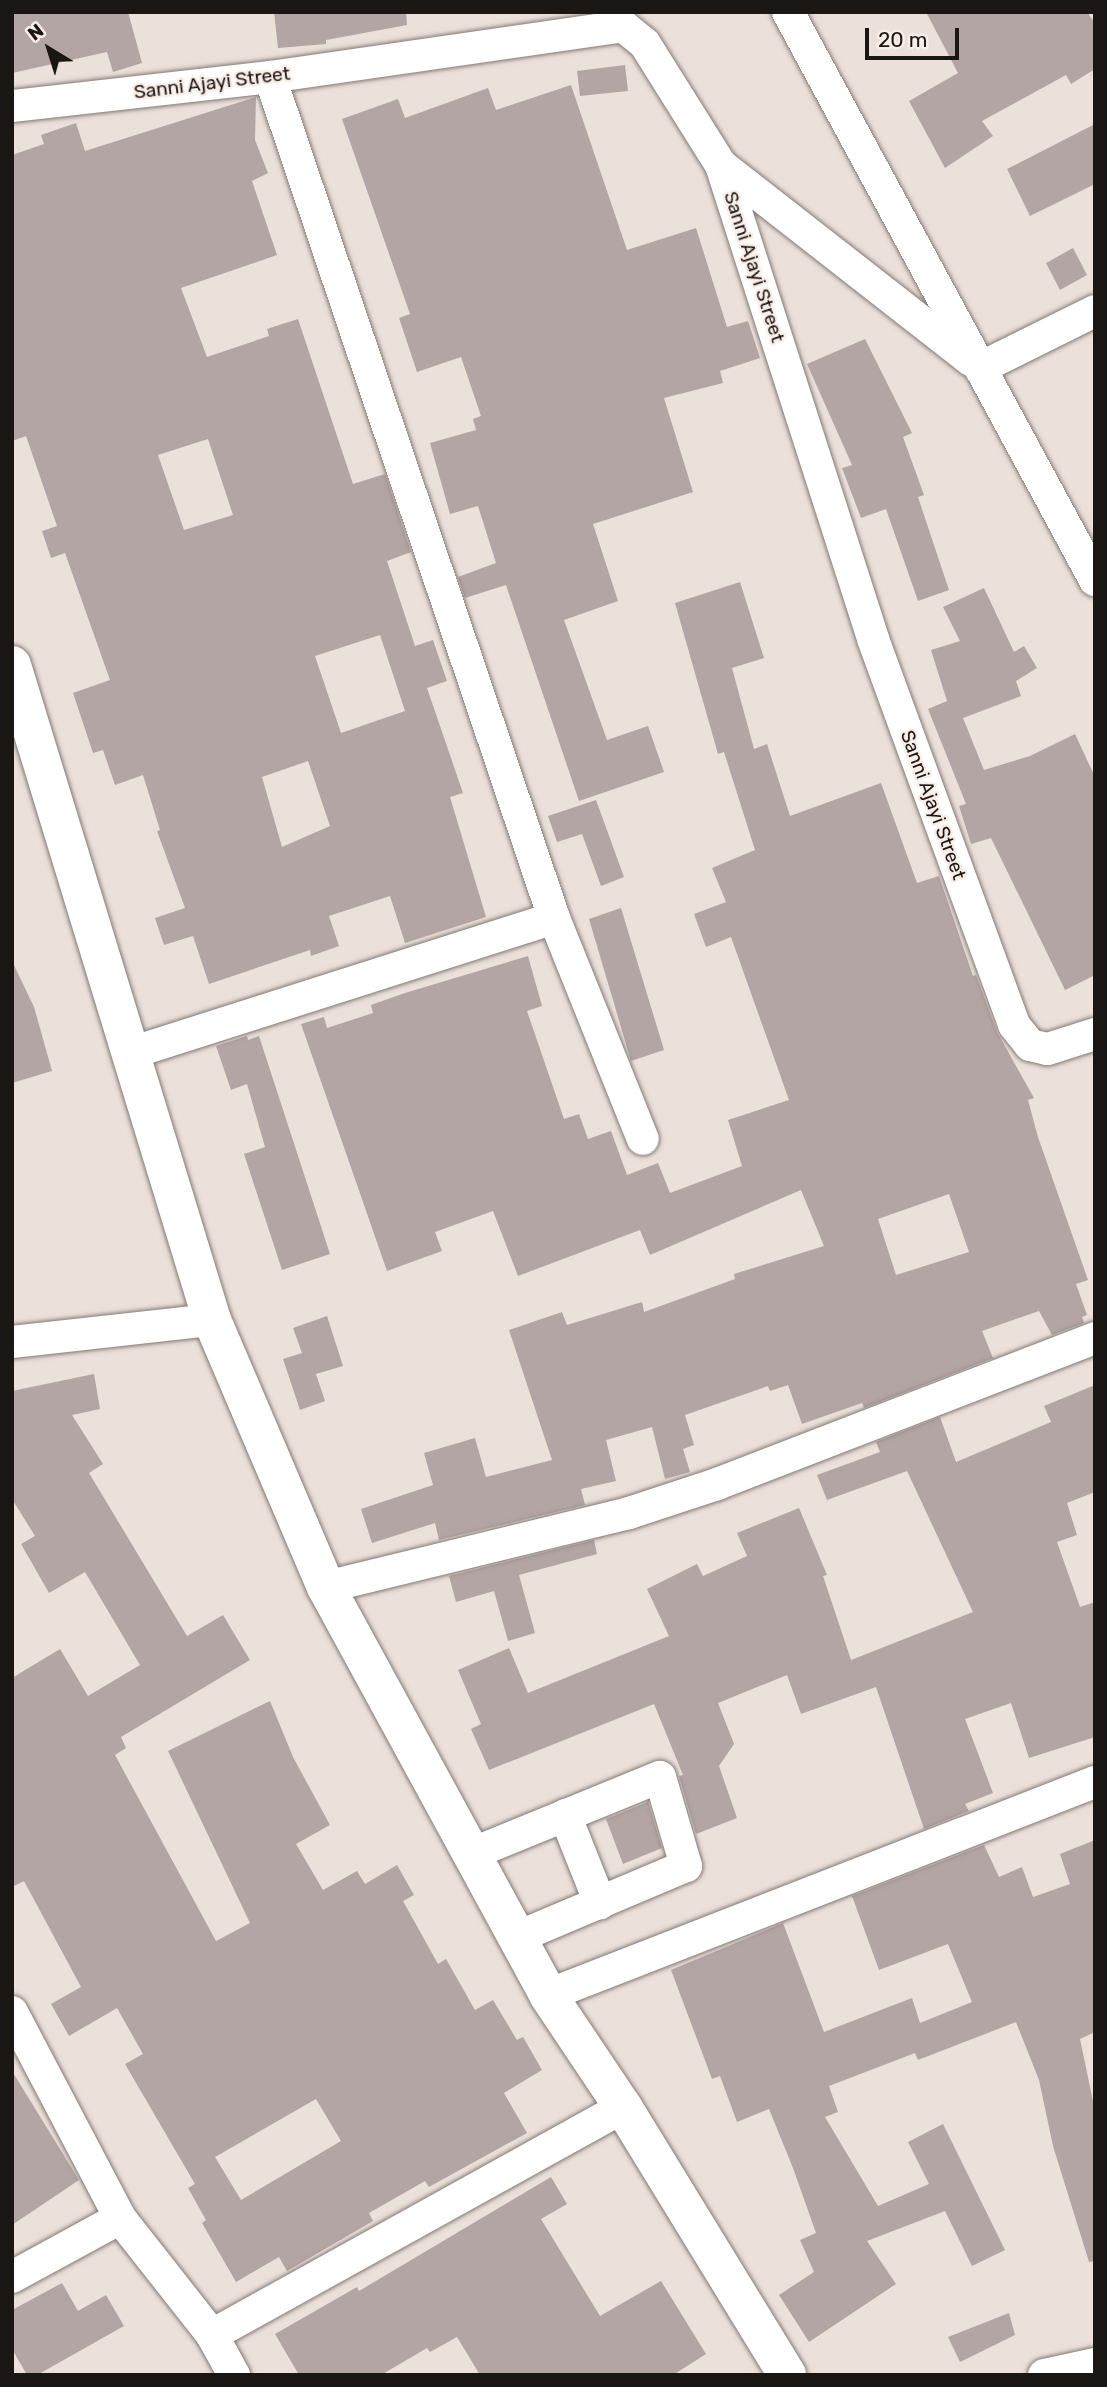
<!DOCTYPE html>
<html>
<head>
<meta charset="utf-8">
<style>
  body { margin:0 }
  #map { position:relative; width:1107px; height:2387px; overflow:hidden; background:#ebe0da; font-family:Rubik,sans-serif }
  div>[style] { position:absolute }
  [style*='--x'] { left:calc(var(--x)*1px); top:calc(var(--y)*1px); width:calc(var(--w)*1px); rotate:calc(var(--a)*1deg) }
  .building>* { inset:0; background:#b2a5a4 }
  .roads { filter:drop-shadow(0 0 2px #837974) drop-shadow(0 0 2px #837974) }
  .minor>* { height:32px; margin:-16px; padding:0 16px; transform-origin:16px; border-radius:16px; background:#fff }
  .major>* { height:38px; margin:-19px; padding:0 19px; transform-origin:19px; border-radius:19px; background:#fff }
  span { translate:-50% -50%; white-space:nowrap; text-align:center; line-height:1.15; -webkit-text-stroke:5px #f9ede7; paint-order:stroke }
  .street-label { font-size:19px; color:#1a1614 }
  .frame { position:absolute; inset:0; border:14px solid #1a1614; pointer-events:none }
  .north { position:absolute; left:14px; top:14px; width:70px; height:70px; -webkit-text-stroke:5px #f9ede7; paint-order:stroke; rotate:322deg; font-size:19px; font-weight:700; line-height:28px; text-align:center; color:#1a1614 }
  .north::after { content:''; display:block; margin:auto; width:24px; height:32px; background:#1a1614; clip-path:polygon(50% 0,100% 100%,50% 72%,0 100%) }
  .scale { position:absolute; left:865px; top:28px; width:94px; height:32px; box-sizing:border-box; border:4px solid #1a1614; border-top:0; padding-left:9px; font-size:21px; line-height:24px; white-space:nowrap; color:#1a1614; -webkit-text-stroke:5px #f9ede7; paint-order:stroke }
</style>
</head>
<body>
<div id="map">
  <div class="building">
    <i style="clip-path:polygon(12px 12px,128px 12px,142px 63px,113px 72px,107px 52px,12px 73px)"></i>
    <i style="clip-path:polygon(274px 12px,406px 12px,407px 25px,326px 40px,326px 44px,278px 48px)"></i>
    <i style="clip-path:polygon(926px 12px,1087px 12px,1095px 23px,1095px 69px,1071px 84px,1066px 75px,982px 121px,993px 136px,945px 168px,909px 101px,958px 73px)"></i>
    <i style="clip-path:polygon(625px 65px,628px 91px,580px 96px,577px 71px)"></i>
    <i style="clip-path:polygon(571px 85px,627px 250px,696px 228px,727px 327px,748px 321px,760px 358px,720px 371px,723px 383px,664px 398px,693px 492px,593px 524px,618px 601px,564px 620px,607px 740px,648px 726px,664px 772px,579px 801px,506px 585px,465px 598px,458px 577px,496px 563px,478px 506px,450px 514px,430px 443px,476px 430px,473px 419px,481px 416px,461px 357px,417px 372px,399px 318px,410px 314px,342px 119px,398px 99px,405px 118px,488px 88px,496px 110px)"></i>
    <i style="clip-path:polygon(evenodd,256px 97px,255px 140px,268px 173px,252px 181px,277px 255px,181px 288px,207px 357px,269px 336px,267px 329px,298px 319px,353px 484px,385px 474px,411px 552px,387px 561px,415px 646px,433px 640px,447px 681px,427px 688px,463px 793px,450px 797px,486px 917px,405px 943px,390px 896px,329px 916px,339px 946px,311px 956px,310px 950px,209px 984px,193px 936px,164px 945px,155px 918px,185px 908px,157px 831px,160px 830px,143px 775px,115px 785px,103px 750px,93px 753px,73px 693px,110px 680px,65px 553px,51px 558px,42px 531px,57px 526px,26px 436px,12px 441px,12px 155px,44px 144px,41px 135px,76px 123px,85px 151px,256px 97px,208px 439px,233px 515px,184px 530px,158px 455px,208px 439px,256px 97px,380px 635px,405px 711px,341px 733px,315px 656px,380px 635px,256px 97px,308px 761px,330px 826px,282px 847px,262px 777px,308px 761px)"></i>
    <i style="clip-path:polygon(1095px 124px,1095px 184px,1030px 216px,1007px 169px)"></i>
    <i style="clip-path:polygon(1073px 248px,1087px 275px,1060px 290px,1046px 263px)"></i>
    <i style="clip-path:polygon(865px 339px,912px 433px,903px 437px,924px 495px,918px 497px,949px 590px,918px 601px,886px 509px,861px 518px,842px 468px,852px 465px,807px 364px)"></i>
    <i style="clip-path:polygon(evenodd,740px 582px,764px 658px,732px 668px,754px 749px,767px 744px,790px 816px,881px 783px,917px 883px,939px 876px,973px 976px,976px 975px,997px 1032px,1034px 1098px,1028px 1100px,1038px 1137px,1088px 1280px,1076px 1284px,1087px 1315px,1082px 1317px,1084px 1323px,1052px 1335px,1039px 1311px,982px 1331px,993px 1358px,864px 1408px,862px 1403px,802px 1424px,788px 1385px,770px 1391px,768px 1386px,685px 1415px,694px 1445px,683px 1449px,690px 1472px,665px 1479px,652px 1427px,606px 1440px,616px 1481px,581px 1489px,585px 1505px,439px 1540px,435px 1523px,372px 1543px,361px 1509px,433px 1485px,424px 1453px,475px 1438px,486px 1477px,552px 1460px,509px 1330px,562px 1312px,567px 1325px,642px 1302px,644px 1312px,735px 1279px,734px 1274px,824px 1246px,801px 1190px,650px 1255px,640px 1230px,518px 1276px,493px 1211px,435px 1232px,442px 1251px,387px 1271px,301px 1024px,324px 1017px,327px 1028px,373px 1013px,371px 1005px,405px 993px,528px 956px,542px 1006px,527px 1011px,564px 1119px,579px 1114px,588px 1139px,611px 1131px,627px 1175px,658px 1163px,670px 1193px,742px 1166px,728px 1120px,789px 1100px,731px 937px,706px 947px,694px 914px,726px 902px,712px 868px,755px 850px,724px 752px,718px 754px,675px 603px,740px 582px,949px 1194px,969px 1252px,896px 1275px,878px 1219px,949px 1194px)"></i>
    <i style="clip-path:polygon(984px 588px,1014px 652px,1024px 646px,1037px 668px,1016px 681px,1021px 696px,963px 718px,984px 770px,1030px 756px,1075px 734px,1095px 777px,1095px 975px,1065px 990px,991px 838px,971px 844px,959px 806px,966px 804px,928px 709px,947px 701px,931px 650px,960px 641px,943px 607px)"></i>
    <i style="clip-path:polygon(596px 800px,624px 877px,601px 886px,582px 834px,557px 842px,548px 816px)"></i>
    <i style="clip-path:polygon(621px 908px,664px 1050px,631px 1061px,589px 919px)"></i>
    <i style="clip-path:polygon(12px 961px,34px 1007px,52px 1071px,12px 1083px)"></i>
    <i style="clip-path:polygon(247px 1036px,248px 1040px,259px 1036px,330px 1254px,282px 1270px,244px 1154px,265px 1147px,247px 1084px,231px 1090px,216px 1046px)"></i>
    <i style="clip-path:polygon(327px 1316px,343px 1366px,316px 1374px,325px 1401px,300px 1410px,283px 1359px,302px 1353px,293px 1328px)"></i>
    <i style="clip-path:polygon(evenodd,94px 1374px,100px 1409px,72px 1415px,103px 1464px,89px 1473px,187px 1636px,223px 1615px,250px 1660px,121px 1737px,126px 1748px,115px 1755px,216px 1941px,250px 1923px,168px 1751px,270px 1701px,293px 1757px,330px 1825px,296px 1844px,323px 1890px,357px 1871px,365px 1884px,397px 1865px,414px 1895px,403px 1901px,438px 1964px,446px 1959px,475px 2010px,493px 2000px,517px 2040px,523px 2037px,542px 2070px,504px 2093px,527px 2133px,429px 2187px,425px 2181px,369px 2213px,373px 2221px,287px 2271px,279px 2257px,236px 2282px,202px 2223px,206px 2220px,188px 2188px,195px 2184px,125px 2064px,143px 2054px,117px 2008px,69px 2036px,51px 2004px,81px 1987px,24px 1881px,12px 1887px,12px 1678px,60px 1649px,88px 1696px,140px 1665px,85px 1572px,49px 1593px,21px 1544px,35px 1536px,12px 1499px,12px 1391px,94px 1374px,316px 2099px,341px 2141px,241px 2200px,215px 2157px,316px 2099px)"></i>
    <i style="clip-path:polygon(1095px 1385px,1095px 1492px,1067px 1503px,1077px 1535px,1057px 1542px,1080px 1607px,1095px 1602px,1095px 1737px,1029px 1758px,1011px 1703px,965px 1719px,993px 1793px,965px 1804px,969px 1811px,924px 1829px,876px 1687px,801px 1714px,787px 1675px,718px 1703px,734px 1744px,719px 1766px,737px 1818px,696px 1834px,679px 1776px,683px 1775px,654px 1704px,489px 1770px,471px 1729px,481px 1724px,458px 1670px,509px 1648px,528px 1693px,669px 1636px,647px 1589px,697px 1564px,703px 1576px,747px 1556px,737px 1533px,799px 1508px,827px 1575px,823px 1576px,851px 1660px,973px 1612px,907px 1471px,827px 1500px,817px 1475px,880px 1452px,876px 1442px,940px 1417px,956px 1462px,1051px 1422px,1044px 1406px)"></i>
    <i style="clip-path:polygon(594px 1540px,597px 1554px,519px 1575px,535px 1633px,508px 1641px,494px 1591px,456px 1602px,449px 1576px)"></i>
    <i style="clip-path:polygon(648px 1802px,662px 1848px,623px 1864px,606px 1819px)"></i>
    <i style="clip-path:polygon(1095px 1840px,1095px 2032px,1080px 2039px,1095px 2111px,1095px 2261px,1089px 2262px,1053px 2146px,1039px 2080px,1016px 2022px,918px 2060px,915px 2053px,829px 2086px,838px 2112px,825px 2117px,878px 2206px,929px 2184px,908px 2142px,943px 2124px,1005px 2250px,972px 2266px,945px 2211px,867px 2241px,896px 2284px,809px 2342px,779px 2295px,814px 2272px,800px 2240px,816px 2233px,793px 2168px,769px 2109px,737px 2122px,720px 2076px,712px 2079px,671px 1970px,783px 1923px,824px 2032px,912px 1998px,920px 2023px,972px 2002px,948px 1944px,879px 1970px,852px 1896px,984px 1845px,999px 1877px,1022px 1867px,1033px 1897px,1070px 1884px,1060px 1854px)"></i>
    <i style="clip-path:polygon(12px 2071px,79px 2180px,12px 2225px)"></i>
    <i style="clip-path:polygon(551px 2177px,567px 2204px,541px 2219px,600px 2316px,661px 2281px,706px 2354px,673px 2375px,480px 2375px,457px 2337px,430px 2352px,427px 2348px,381px 2375px,299px 2375px,275px 2334px,357px 2287px,359px 2291px)"></i>
    <i style="clip-path:polygon(62px 2283px,78px 2311px,106px 2295px,124px 2326px,37px 2375px,27px 2375px,12px 2349px,12px 2310px)"></i>
    <i style="clip-path:polygon(1009px 2313px,1015px 2335px,960px 2362px,948px 2337px)"></i>
  </div>
  <div class="roads">
    <div class="minor">
      <i style="--x:788;--y:12;--w:646;--a:61.61"></i>
      <i style="--x:270;--y:77;--w:888;--a:71.34"></i>
      <i style="--x:554;--y:918;--w:238;--a:68.1"></i>
      <i style="--x:12;--y:106;--w:260;--a:-6.4"></i>
      <i style="--x:270;--y:77;--w:357;--a:-8.2"></i>
      <i style="--x:623;--y:26;--w:28;--a:39"></i>
      <i style="--x:645;--y:44;--w:143;--a:57.9"></i>
      <i style="--x:721;--y:165;--w:498;--a:72.2"></i>
      <i style="--x:873;--y:639;--w:411;--a:69.9"></i>
      <i style="--x:1014;--y:1025;--w:26;--a:51"></i>
      <i style="--x:1030;--y:1045;--w:18;--a:13"></i>
      <i style="--x:1048;--y:1049;--w:49;--a:-17.7"></i>
      <i style="--x:721;--y:165;--w:317;--a:38"></i>
      <i style="--x:980;--y:368;--w:128;--a:-26.4"></i>
      <i style="--x:131;--y:1053;--w:444;--a:-17.7"></i>
      <i style="--x:12;--y:1342;--w:201;--a:-6.3"></i>
      <i style="--x:326;--y:1587;--w:312;--a:-13.7"></i>
      <i style="--x:629;--y:1513;--w:93;--a:-18.2"></i>
      <i style="--x:717;--y:1484;--w:405;--a:-21.1"></i>
      <i style="--x:565;--y:1815;--w:95;--a:68.3"></i>
      <i style="--x:471;--y:1854;--w:204;--a:-22.2"></i>
      <i style="--x:660;--y:1777;--w:93;--a:73.7"></i>
      <i style="--x:686;--y:1866;--w:182;--a:157.1"></i>
      <i style="--x:548;--y:1995;--w:587;--a:-21.28"></i>
      <i style="--x:12;--y:2012;--w:233;--a:62.3"></i>
      <i style="--x:120;--y:2218;--w:149;--a:51.8"></i>
      <i style="--x:212;--y:2335;--w:46;--a:61.2"></i>
      <i style="--x:12;--y:2277;--w:123;--a:-28.6"></i>
      <i style="--x:212;--y:2335;--w:470;--a:-29"></i>
      <i style="--x:1044;--y:2375;--w:52;--a:-12.2"></i>
    </div>
    <div class="major">
      <i style="--x:12;--y:665;--w:685;--a:73.02"></i>
      <i style="--x:212;--y:1320;--w:290;--a:66.9"></i>
      <i style="--x:326;--y:1587;--w:464;--a:61.4"></i>
      <i style="--x:548;--y:1995;--w:135;--a:56.2"></i>
      <i style="--x:623;--y:2107;--w:314;--a:58.5"></i>
    </div>
  </div>
  <div class="street-label">
    <span style="left:212px;top:83px;rotate:-7deg">Sanni Ajayi Street</span>
    <span style="left:754px;top:267px;rotate:72deg">Sanni Ajayi Street</span>
    <span style="left:933px;top:805px;rotate:70deg">Sanni Ajayi Street</span>
  </div>
  <div class="frame"></div>
  <div class="north">N</div>
  <div class="scale">20 m</div>
</div>
</body>
</html>
